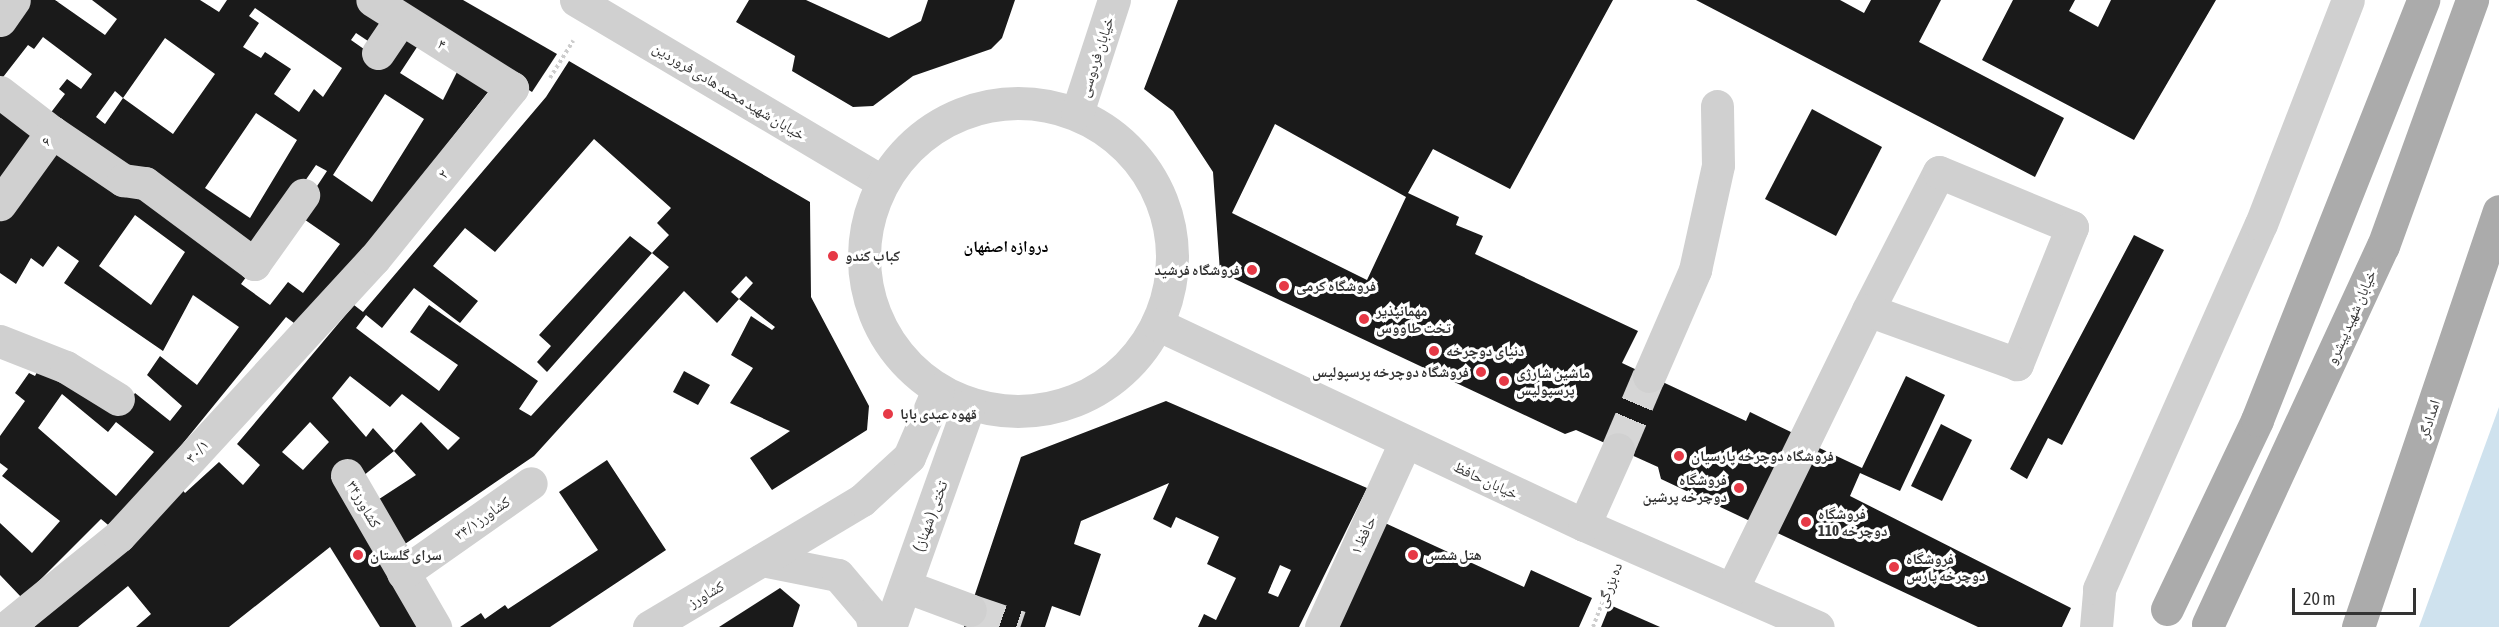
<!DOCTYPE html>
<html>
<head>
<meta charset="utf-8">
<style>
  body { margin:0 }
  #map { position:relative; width:2499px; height:627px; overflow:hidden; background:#fff; font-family:"Asap Condensed","Noto Naskh Arabic",sans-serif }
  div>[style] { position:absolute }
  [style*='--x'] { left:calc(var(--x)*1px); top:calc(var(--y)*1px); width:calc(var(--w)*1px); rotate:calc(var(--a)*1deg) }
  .water>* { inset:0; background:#cfe2ee }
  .building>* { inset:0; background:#1a1a1a }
  .minor-tunnel>* { height:33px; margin-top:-16.5px; transform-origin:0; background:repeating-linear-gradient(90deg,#d6d6d6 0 33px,transparent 0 49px) }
  .path>* { height:4px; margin-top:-2px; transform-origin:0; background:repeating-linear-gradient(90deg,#cdcdcd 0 3px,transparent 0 6px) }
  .minor>* { height:33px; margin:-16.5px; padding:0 16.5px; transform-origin:16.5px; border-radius:16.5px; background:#d0d0d0 }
  .minor>.ring { margin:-16.5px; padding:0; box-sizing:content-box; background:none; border:33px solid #d0d0d0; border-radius:50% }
  .major>* { height:33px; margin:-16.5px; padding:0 16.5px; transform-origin:16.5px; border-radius:16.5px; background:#ababab }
  .dots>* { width:16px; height:16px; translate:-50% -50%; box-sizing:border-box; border:3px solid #fff; border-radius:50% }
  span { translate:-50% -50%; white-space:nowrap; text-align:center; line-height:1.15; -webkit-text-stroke:6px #fff; paint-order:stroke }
  .street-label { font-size:15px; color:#333 }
  .poi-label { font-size:15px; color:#333; font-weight:700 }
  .left { translate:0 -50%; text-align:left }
  .right { translate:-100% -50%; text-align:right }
  .neighbourhood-label { font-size:16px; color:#000; font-weight:700 }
  .scale { position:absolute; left:2292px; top:588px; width:124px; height:27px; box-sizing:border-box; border:3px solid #333; border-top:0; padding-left:8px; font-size:18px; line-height:21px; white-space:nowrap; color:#333; -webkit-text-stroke:4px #fff; paint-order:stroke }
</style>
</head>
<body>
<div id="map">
  <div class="water">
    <i style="clip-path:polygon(2499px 407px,2499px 627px,2419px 627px)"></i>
  </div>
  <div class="building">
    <i style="clip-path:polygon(evenodd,25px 0,55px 0,105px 35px,117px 19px,92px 0,200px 0,219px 12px,227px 0,360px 0,393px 22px,377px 47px,356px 33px,351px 40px,381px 61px,405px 28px,423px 38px,400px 73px,443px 100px,462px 62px,496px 82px,302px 329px,286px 317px,113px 529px,101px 519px,22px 598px,0 575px,0 523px,32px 553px,60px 521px,2px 476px,8px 469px,0 463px,0 436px,25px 401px,15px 393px,29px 373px,35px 376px,41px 364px,121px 415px,135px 393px,170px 421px,182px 406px,147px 375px,160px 356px,197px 385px,239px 327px,193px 295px,163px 351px,64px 283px,79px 261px,58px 246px,43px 267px,31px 258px,16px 284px,0 273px,0 216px,57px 143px,138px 187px,252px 269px,241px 284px,270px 305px,288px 282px,303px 293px,340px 244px,298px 215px,327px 171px,316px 165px,254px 255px,46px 119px,65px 94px,59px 89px,67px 79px,81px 89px,92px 74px,43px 37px,34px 49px,28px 45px,0 81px,0 34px,25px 0,255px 8px,342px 68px,323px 97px,314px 89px,299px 112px,274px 94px,291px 69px,265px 52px,261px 58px,243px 47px,259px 23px,249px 16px,255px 8px,25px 0,165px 38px,215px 74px,173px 134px,123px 98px,165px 38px,25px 0,115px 91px,123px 98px,105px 124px,96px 117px,115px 91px,25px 0,385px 94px,424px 119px,372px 202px,333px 175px,385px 94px,25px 0,256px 113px,297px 140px,250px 218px,205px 188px,256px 113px,25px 0,135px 215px,185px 252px,151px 305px,99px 266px,135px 215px,25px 0,62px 394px,108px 432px,116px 422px,154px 452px,116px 496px,38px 428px,62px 394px)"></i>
    <i style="clip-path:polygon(385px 0,463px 0,557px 54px,532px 92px)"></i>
    <i style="clip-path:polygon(749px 0,806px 0,889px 38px,921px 21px,928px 0,1015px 0,1002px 38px,991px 49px,913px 76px,873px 106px,853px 107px,792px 71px,795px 56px,736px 22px)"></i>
    <i style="clip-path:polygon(evenodd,1178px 0,1613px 0,1510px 189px,1433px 149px,1408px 193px,1459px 217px,1456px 225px,1483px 236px,1475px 254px,1638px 331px,1622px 363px,1746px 421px,1750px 412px,1793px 433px,1752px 522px,1661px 479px,1658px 467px,1576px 430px,1565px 434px,1220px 272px,1213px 172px,1173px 111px,1144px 89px,1178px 0,1275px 124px,1406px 197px,1367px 280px,1232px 213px,1275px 124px)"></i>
    <i style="clip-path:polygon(1696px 0,1840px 0,1864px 13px,1871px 0,1941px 0,1919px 42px,2064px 118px,2035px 177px)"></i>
    <i style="clip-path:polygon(2013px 0,2075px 0,2069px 11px,2098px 27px,2111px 0,2216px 0,2134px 140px,1982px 60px)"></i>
    <i style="clip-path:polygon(evenodd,569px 61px,810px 202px,811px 297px,869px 406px,867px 430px,772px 490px,750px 458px,790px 431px,730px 403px,753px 368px,731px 355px,751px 316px,772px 330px,775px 327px,739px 299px,717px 323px,684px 291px,534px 456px,402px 546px,373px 503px,416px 475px,394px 451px,421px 422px,448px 450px,460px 438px,402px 394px,390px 407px,350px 376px,332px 398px,366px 437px,373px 428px,394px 451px,358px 480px,345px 461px,331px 478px,426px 627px,380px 627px,330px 547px,229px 627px,136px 627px,151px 614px,128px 586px,78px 627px,34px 627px,181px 488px,185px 493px,219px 462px,243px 485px,260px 465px,237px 444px,354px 305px,363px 312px,546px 97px,569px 61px,594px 139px,671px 208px,657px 223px,669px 235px,652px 253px,669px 267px,531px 416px,519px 409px,538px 381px,429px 305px,410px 332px,458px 365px,439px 391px,356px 328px,366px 315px,382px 328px,414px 288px,460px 323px,478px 301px,433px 266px,465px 228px,495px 252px,594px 139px,569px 61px,746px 276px,753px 283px,739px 299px,731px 292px,746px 276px,569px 61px,310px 422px,329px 442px,303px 470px,282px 452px,310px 422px)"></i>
    <i style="clip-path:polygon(0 106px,39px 130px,0 186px)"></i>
    <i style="clip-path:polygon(1812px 109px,1882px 147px,1836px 236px,1765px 199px)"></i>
    <i style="clip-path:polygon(2134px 235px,2164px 250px,2062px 445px,2048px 438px,2027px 479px,2010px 469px)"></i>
    <i style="clip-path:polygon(630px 236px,652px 253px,547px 372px,537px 362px,551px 346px,539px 335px)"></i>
    <i style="clip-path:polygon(684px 371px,710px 385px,698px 405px,673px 392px)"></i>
    <i style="clip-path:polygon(1906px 376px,1945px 395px,1900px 491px,1860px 473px,1850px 496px,2071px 608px,2062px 627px,1978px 627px,1773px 531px,1813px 445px,1862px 468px)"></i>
    <i style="clip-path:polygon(evenodd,1166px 401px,1367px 488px,1299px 627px,1198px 627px,1204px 614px,1216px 620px,1236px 578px,1207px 564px,1219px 537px,1176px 517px,1171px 528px,1153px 519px,1169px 483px,1081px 521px,1074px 544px,1101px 554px,1080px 616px,1052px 606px,1045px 627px,964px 627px,1021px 457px,1166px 401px,1280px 565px,1291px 570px,1278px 597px,1268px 593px,1280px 565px)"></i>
    <i style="clip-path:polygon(1941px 424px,1972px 440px,1942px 501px,1911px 486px)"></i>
    <i style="clip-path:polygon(607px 460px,666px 550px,550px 627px,460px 627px,481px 613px,485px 619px,505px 605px,508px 609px,598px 550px,559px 492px)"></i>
    <i style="clip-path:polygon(1385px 523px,1524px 587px,1531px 570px,1592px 598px,1579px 627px,1338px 627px)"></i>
    <i style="clip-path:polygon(780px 588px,800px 605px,793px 627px,719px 627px)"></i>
    <i style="clip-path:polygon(1610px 605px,1660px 627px,1601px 627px)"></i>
  </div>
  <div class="minor-tunnel">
    <i style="--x:1618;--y:449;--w:79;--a:-67"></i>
    <i style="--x:970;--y:610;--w:53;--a:18.8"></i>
  </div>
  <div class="path">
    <i style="--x:550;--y:78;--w:44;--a:-58.1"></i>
    <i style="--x:1593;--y:627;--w:53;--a:-69.2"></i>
  </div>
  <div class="minor">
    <i style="--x:576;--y:0;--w:357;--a:30.7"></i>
    <i style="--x:0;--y:20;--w:24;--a:-55"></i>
    <i style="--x:378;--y:53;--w:41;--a:-55.9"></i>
    <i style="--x:0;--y:92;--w:66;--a:37.6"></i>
    <i style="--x:52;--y:132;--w:89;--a:125.8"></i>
    <i class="ring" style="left:864px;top:103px;width:275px;height:275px"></i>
    <i style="--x:1077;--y:113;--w:119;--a:-71.9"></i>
    <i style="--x:52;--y:132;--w:86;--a:34.1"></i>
    <i style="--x:123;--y:180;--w:22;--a:8"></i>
    <i style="--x:145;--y:183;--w:136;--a:36.6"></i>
    <i style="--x:254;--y:264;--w:85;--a:-54.6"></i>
    <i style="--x:1157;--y:324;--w:472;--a:25.2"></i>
    <i style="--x:1584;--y:525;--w:255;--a:23.6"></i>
    <i style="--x:0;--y:341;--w:71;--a:21.5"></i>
    <i style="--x:66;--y:367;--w:61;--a:31.6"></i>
    <i style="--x:1649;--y:376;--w:116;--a:-66.5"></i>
    <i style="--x:1695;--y:270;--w:107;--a:-77.6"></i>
    <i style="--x:1718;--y:165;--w:59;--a:-91"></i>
    <i style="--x:347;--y:475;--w:176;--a:59.9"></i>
    <i style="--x:1584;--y:525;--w:83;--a:-65.9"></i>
    <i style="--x:762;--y:560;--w:77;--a:11.2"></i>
    <i style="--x:838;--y:575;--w:51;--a:49.8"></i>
    <i style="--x:871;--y:614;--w:13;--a:77"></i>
    <i style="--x:403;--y:573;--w:156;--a:-35.1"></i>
    <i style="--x:905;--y:586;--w:69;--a:20.3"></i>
    <i style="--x:1732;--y:589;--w:310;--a:-64"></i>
    <i style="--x:1868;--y:310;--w:155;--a:-62.8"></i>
    <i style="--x:1939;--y:172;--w:144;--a:22.5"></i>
    <i style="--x:2072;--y:227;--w:148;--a:111.9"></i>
    <i style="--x:2017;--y:364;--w:158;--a:-160.1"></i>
    <i style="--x:7;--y:627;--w:144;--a:-39.1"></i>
    <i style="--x:119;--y:536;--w:377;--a:-47.4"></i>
    <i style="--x:374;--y:259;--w:220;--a:-51.1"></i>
    <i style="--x:512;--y:88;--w:165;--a:-147.8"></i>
    <i style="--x:649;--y:627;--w:248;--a:-30.8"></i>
    <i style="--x:862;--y:500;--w:64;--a:-42.5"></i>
    <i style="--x:909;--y:457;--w:73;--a:-66.6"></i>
    <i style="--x:890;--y:627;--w:236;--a:-70.4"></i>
    <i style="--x:1321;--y:627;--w:202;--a:-65.5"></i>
    <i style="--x:2096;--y:627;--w:38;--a:-85"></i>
    <i style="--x:2099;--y:589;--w:399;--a:-66.1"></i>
    <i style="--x:2261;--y:224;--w:240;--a:-68.8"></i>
  </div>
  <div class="major">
    <i style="--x:2167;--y:609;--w:209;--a:-64.5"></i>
    <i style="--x:2257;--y:420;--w:452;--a:-68.4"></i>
    <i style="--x:2208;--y:624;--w:417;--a:-65.2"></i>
    <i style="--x:2383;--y:246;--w:262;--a:-70.1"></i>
    <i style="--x:2358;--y:627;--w:439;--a:-71.3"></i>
  </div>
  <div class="dots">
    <i style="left:833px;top:256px;background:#e63946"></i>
    <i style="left:1252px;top:270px;background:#e63946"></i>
    <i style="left:1284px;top:286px;background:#e63946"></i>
    <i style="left:1364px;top:319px;background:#e63946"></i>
    <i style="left:1434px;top:351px;background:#e63946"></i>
    <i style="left:1481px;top:372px;background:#e63946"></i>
    <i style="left:1504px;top:381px;background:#e63946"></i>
    <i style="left:888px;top:414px;background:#e63946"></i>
    <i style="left:1679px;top:456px;background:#e63946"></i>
    <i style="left:1739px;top:488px;background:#e63946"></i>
    <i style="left:1806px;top:522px;background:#e63946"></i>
    <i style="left:358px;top:555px;background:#e63946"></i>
    <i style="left:1413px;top:555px;background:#e63946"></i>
    <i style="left:1894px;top:567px;background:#e63946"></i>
  </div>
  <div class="street-label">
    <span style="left:442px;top:44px;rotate:32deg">۴</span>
    <span style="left:1096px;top:57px;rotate:-72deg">خیابان فردوسی</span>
    <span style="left:729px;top:91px;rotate:31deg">خیابان شهید محمد هادی فروردین</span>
    <span style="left:46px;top:141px;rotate:-54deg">۶</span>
    <span style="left:443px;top:174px;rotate:-51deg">۲</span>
    <span style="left:2351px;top:317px;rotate:-66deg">خیابان شهید پیشرو</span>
    <span style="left:2429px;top:419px;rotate:-72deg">امدادگر</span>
    <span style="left:197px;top:451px;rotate:-47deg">۳۰/۱</span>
    <span style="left:1486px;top:480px;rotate:25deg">خیابان حافظ</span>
    <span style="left:364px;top:504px;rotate:60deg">کشاورز۳۴</span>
    <span style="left:930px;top:516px;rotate:-70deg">تختی ( شهناز )</span>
    <span style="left:482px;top:518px;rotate:-35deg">کشاورز۳۴/۱</span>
    <span style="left:1363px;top:535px;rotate:-65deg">حافظ ۱</span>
    <span style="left:1609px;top:585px;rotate:-69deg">ده بزرگی</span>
    <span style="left:706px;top:594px;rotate:-30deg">کشاورز</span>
  </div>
  <div class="poi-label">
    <span class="left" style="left:845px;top:256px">کباب کندو</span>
    <span class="right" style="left:1240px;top:270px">فروشگاه فرشید</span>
    <span class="left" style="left:1296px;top:286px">فروشگاه کرمی</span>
    <span class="left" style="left:1376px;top:319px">مهمانپذیر<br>تخت طاووس</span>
    <span class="left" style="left:1446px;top:351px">دنیای دوچرخه</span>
    <span class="right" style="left:1469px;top:372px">فروشگاه دوچرخه پرسپولیس</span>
    <span class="left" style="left:1516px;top:381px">ماشین شارژی<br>پرسپولیس</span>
    <span class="left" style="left:900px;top:414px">قهوه عیدی بابا</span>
    <span class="left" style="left:1691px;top:456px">فروشگاه دوچرخه پارسیان</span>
    <span class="right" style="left:1727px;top:488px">فروشگاه<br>دوچرخه پرشین</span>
    <span class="left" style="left:1818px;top:522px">فروشگاه<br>دوچرخه 110</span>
    <span class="left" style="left:370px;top:555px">سرای گلستان</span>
    <span class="left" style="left:1425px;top:555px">هتل شمس</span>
    <span class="left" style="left:1906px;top:567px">فروشگاه<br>دوچرخه پارس</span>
  </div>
  <div class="neighbourhood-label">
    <span style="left:1006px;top:246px">دروازه اصفهان</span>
  </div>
  <div class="scale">20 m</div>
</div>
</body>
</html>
